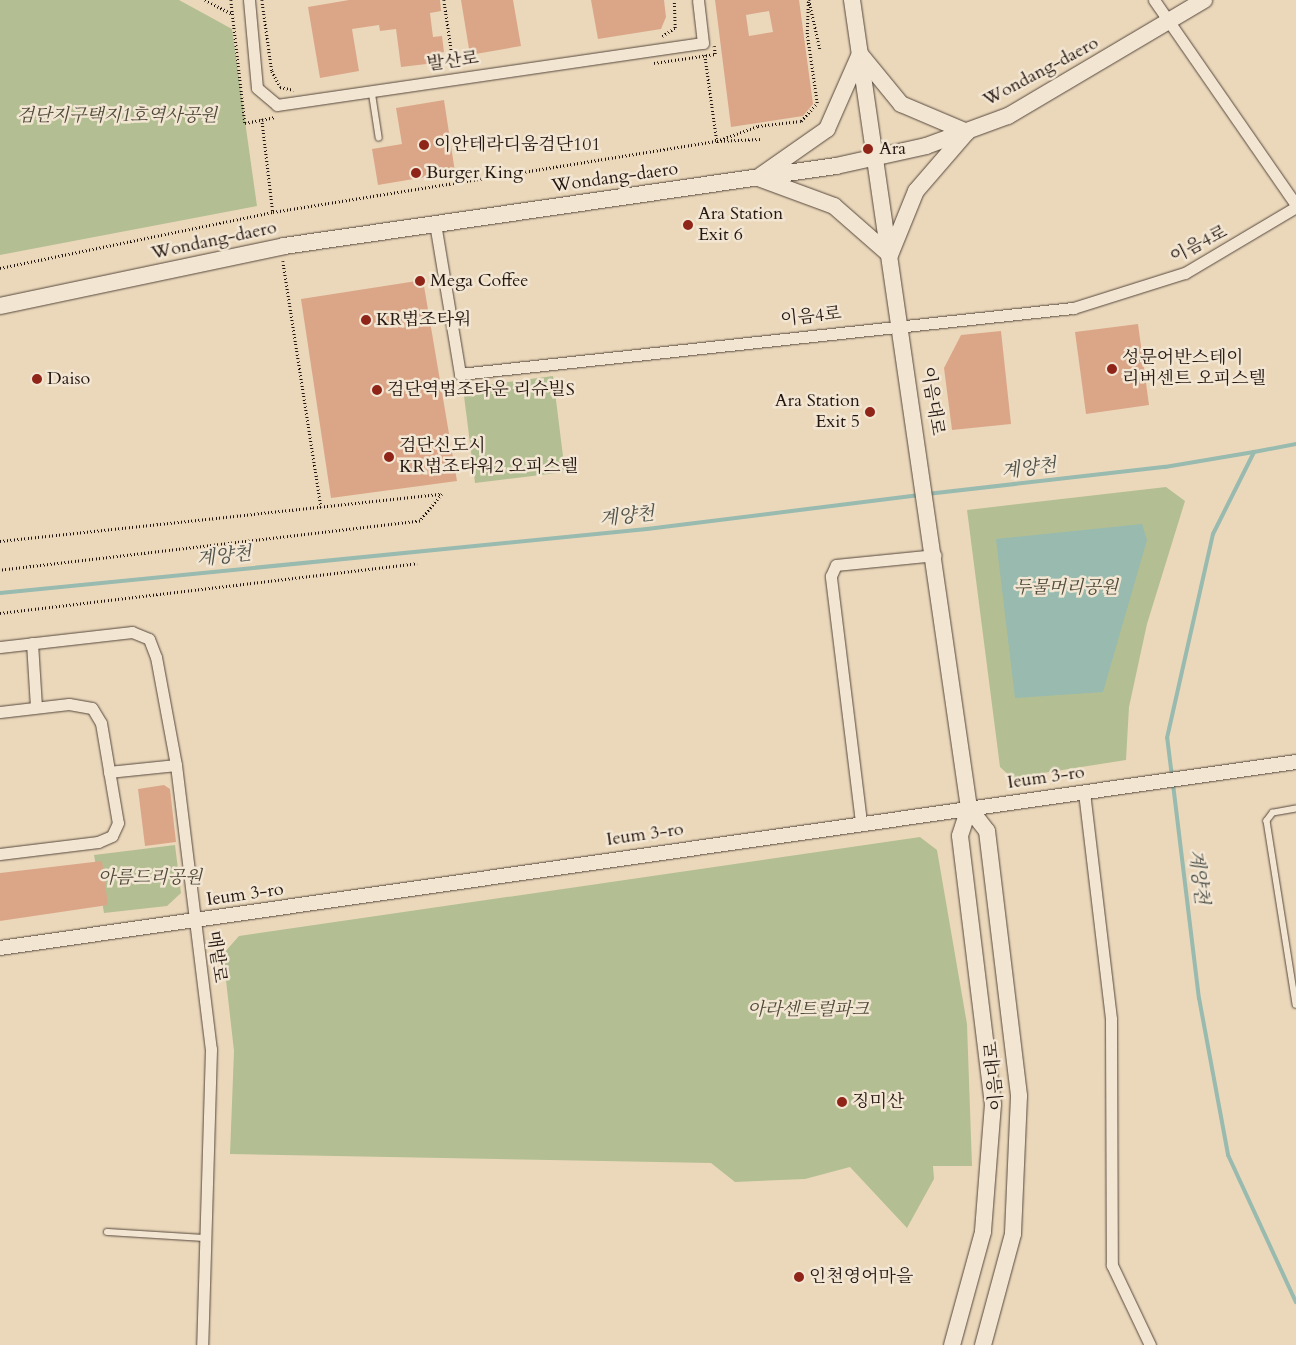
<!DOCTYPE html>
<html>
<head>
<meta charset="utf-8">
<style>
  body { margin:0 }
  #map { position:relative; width:1296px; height:1345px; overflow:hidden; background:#ebd8bb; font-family:Cardo,"Noto Serif KR",serif }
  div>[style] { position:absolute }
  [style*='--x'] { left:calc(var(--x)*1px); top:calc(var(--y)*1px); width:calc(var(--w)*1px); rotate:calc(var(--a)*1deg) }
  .green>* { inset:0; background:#b3bf93 }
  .water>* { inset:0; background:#98baaf }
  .stream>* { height:4px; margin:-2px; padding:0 2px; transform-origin:2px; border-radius:2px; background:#98baaf }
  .building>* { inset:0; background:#dba688 }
  .path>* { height:2.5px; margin-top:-1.25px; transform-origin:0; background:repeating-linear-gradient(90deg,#241712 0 1px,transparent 0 3.5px) }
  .roads { filter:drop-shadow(0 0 1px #56473c) drop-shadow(0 0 1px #56473c) }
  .service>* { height:5.5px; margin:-2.75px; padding:0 2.75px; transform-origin:2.75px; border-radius:2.75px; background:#f2e6d3 }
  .minor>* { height:11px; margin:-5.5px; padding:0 5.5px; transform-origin:5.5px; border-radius:5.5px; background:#f2e6d3 }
  .tertiary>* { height:14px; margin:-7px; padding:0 7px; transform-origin:7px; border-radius:7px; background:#f2e6d3 }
  .secondary>* { height:16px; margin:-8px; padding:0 8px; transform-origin:8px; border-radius:8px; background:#f2e6d3 }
  .dots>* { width:14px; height:14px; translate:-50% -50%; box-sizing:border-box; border:2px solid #f2e6d3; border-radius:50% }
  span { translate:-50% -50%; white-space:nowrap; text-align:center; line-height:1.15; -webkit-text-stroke:5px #f2e6d3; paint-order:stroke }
  .street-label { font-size:18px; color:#241712 }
  .park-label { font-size:18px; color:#4f4939; font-style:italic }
  .poi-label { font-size:18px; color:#241712 }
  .left { translate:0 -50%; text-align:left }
  .right { translate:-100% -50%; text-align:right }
  .water-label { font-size:19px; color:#4d5049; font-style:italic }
</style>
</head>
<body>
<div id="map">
  <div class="green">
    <i style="clip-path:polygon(0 0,179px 0,232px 29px,257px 206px,0 255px)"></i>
    <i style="clip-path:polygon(553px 376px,565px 472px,475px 483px,463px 388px)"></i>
    <i style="clip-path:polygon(1166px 487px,1185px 501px,1147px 624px,1129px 707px,1126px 760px,1012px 778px,1000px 767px,967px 510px)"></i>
    <i style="clip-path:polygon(920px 837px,937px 850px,967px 1024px,972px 1166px,933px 1166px,934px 1179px,907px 1228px,850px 1167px,805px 1179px,735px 1182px,711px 1163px,230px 1154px,234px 1051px,223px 954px,239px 936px)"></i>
    <i style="clip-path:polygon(175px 845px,181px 893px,167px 906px,104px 913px,94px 855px)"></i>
  </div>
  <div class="water">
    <i style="clip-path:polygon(1142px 524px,1147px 540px,1103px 692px,1015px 698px,996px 539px)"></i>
  </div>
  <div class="stream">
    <i style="--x:927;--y:494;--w:240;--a:-6.5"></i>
    <i style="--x:1165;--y:467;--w:90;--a:-9.6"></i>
    <i style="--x:0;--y:593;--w:650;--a:-5.65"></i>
    <i style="--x:647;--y:529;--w:275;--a:-7.1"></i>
    <i style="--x:1172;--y:777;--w:39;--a:-97"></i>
    <i style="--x:1167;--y:738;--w:209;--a:-77.3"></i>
    <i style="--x:1213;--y:534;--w:92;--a:-63.4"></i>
    <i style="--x:1254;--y:452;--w:43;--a:-10.8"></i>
    <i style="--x:1173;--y:784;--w:216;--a:83.1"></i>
    <i style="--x:1199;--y:998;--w:160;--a:79.5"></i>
    <i style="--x:1228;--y:1155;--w:162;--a:65.2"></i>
  </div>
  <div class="building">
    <i style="clip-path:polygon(349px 0,440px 0,441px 11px,430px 13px,433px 37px,442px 36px,444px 52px,434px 54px,435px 63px,401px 67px,396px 29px,380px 31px,379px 25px,352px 29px,359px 71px,320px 78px,308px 7px)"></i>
    <i style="clip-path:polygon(461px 0,513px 0,521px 46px,470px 55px)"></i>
    <i style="clip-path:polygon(591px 0,664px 0,666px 17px,661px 29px,598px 39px)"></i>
    <i style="clip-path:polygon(evenodd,715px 0,799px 0,813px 104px,803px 116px,731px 127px,715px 0,769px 11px,773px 32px,749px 36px,746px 15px,769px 11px)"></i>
    <i style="clip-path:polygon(444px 100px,455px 172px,378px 185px,372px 149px,402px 144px,396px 108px)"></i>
    <i style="clip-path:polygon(423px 280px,457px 481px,331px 498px,301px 299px)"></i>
    <i style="clip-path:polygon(1138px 324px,1149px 405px,1086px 414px,1075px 332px)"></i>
    <i style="clip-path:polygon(1001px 331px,1011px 424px,952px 430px,944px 368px,961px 335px)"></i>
    <i style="clip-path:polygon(164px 785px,170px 789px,176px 842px,145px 846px,138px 789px)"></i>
    <i style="clip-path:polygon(102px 861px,108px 905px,0 921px,0 873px)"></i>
  </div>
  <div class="path">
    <i style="--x:205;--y:0;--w:31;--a:27"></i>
    <i style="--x:231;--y:0;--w:124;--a:83.5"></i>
    <i style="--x:245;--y:123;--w:31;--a:-11"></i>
    <i style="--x:262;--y:0;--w:72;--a:82"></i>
    <i style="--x:272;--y:71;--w:18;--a:63"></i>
    <i style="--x:280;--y:87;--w:14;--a:12"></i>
    <i style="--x:444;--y:0;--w:69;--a:81.6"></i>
    <i style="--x:809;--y:0;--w:50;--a:77.3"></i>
    <i style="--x:662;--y:36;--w:15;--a:-32"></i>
    <i style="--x:675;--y:28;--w:28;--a:-92"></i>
    <i style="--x:705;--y:55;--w:87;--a:82.1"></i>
    <i style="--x:717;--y:141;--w:43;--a:-2.7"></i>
    <i style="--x:654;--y:63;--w:62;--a:-8.4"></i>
    <i style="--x:715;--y:54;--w:8;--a:-97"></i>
    <i style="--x:262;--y:119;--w:94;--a:83.3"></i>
    <i style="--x:283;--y:261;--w:249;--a:81.2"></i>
    <i style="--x:0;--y:268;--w:279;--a:-11.6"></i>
    <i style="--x:273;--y:212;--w:450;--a:-9.1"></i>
    <i style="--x:717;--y:141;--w:44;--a:-20.1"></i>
    <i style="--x:758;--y:126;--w:43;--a:-6.6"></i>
    <i style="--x:801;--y:121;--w:24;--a:-48"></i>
    <i style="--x:817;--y:103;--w:70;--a:-98.2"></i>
    <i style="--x:807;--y:34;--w:34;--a:-88"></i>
    <i style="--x:0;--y:541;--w:444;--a:-6.1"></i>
    <i style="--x:442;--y:494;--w:35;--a:129"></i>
    <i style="--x:420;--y:521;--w:423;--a:173.3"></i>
    <i style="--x:0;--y:613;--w:420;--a:-6.8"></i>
  </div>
  <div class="roads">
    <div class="service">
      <i style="--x:372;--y:91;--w:47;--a:81.3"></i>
      <i style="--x:1296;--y:809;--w:23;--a:170"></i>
      <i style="--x:1273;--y:813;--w:10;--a:127"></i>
      <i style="--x:1267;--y:821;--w:186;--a:81"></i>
      <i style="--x:107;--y:1232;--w:98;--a:3.5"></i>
    </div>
    <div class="minor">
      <i style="--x:249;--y:0;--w:88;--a:84.8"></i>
      <i style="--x:257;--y:88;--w:26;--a:40"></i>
      <i style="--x:277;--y:105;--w:430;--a:-8.3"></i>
      <i style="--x:703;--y:43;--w:43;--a:-96.6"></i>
      <i style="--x:1154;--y:0;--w:249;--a:55.3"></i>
      <i style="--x:435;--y:223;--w:153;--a:80.6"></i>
      <i style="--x:460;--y:374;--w:617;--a:-6.15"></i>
      <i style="--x:1073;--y:308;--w:117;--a:-17.4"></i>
      <i style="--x:1185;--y:273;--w:129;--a:-30.7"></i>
      <i style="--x:32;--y:643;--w:64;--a:86.4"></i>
      <i style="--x:0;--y:647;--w:133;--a:-6.5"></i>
      <i style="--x:132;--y:632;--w:18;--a:22"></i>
      <i style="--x:149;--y:639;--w:19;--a:69"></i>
      <i style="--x:156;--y:657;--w:110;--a:79.5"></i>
      <i style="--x:176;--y:765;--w:286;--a:83"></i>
      <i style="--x:211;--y:1049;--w:296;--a:91.7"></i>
      <i style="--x:0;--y:712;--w:69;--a:-6.6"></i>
      <i style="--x:69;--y:704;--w:23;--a:10"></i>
      <i style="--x:92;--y:708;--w:17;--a:59"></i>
      <i style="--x:101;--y:723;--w:101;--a:80.4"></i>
      <i style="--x:118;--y:823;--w:14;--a:115"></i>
      <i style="--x:112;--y:836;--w:15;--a:157"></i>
      <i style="--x:98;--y:842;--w:99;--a:173"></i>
      <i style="--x:109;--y:772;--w:67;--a:-6"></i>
      <i style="--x:1084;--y:792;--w:229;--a:83.2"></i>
      <i style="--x:1111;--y:1019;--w:246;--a:89.8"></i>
      <i style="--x:1112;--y:1265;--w:89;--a:64.6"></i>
      <i style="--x:861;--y:822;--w:248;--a:-97"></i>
      <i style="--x:831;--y:576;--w:12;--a:-66"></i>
      <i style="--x:836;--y:565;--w:100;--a:-5.7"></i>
    </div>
    <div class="tertiary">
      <i style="--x:0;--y:948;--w:1309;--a:-8.17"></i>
    </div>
    <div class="secondary">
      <i style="--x:852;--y:0;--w:816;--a:81.76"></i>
      <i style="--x:969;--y:808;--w:29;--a:108"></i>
      <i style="--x:960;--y:836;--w:270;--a:83"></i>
      <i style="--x:993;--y:1104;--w:128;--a:94.5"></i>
      <i style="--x:983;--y:1232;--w:117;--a:105.3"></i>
      <i style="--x:760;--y:176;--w:82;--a:-35"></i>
      <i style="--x:827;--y:129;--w:82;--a:-66.3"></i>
      <i style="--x:860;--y:54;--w:65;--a:50.6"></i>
      <i style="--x:901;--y:104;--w:72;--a:23"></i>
      <i style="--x:761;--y:179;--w:78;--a:20.3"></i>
      <i style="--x:834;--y:206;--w:74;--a:41.2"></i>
      <i style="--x:890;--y:255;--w:69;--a:-67.9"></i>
      <i style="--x:916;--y:191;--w:77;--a:-49.2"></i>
      <i style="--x:0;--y:306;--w:290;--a:-11.9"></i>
      <i style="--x:284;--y:246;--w:558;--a:-8.25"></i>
      <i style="--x:836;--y:166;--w:92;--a:-12.5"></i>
      <i style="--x:926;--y:146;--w:87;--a:-20.1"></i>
      <i style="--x:1008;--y:116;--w:228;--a:-30.6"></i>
      <i style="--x:969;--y:808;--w:29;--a:52"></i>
      <i style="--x:987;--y:831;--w:267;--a:83.1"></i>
      <i style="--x:1019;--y:1096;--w:138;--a:92.5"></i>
      <i style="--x:1013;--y:1234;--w:115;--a:105.1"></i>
    </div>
  </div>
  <div class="dots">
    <i style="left:424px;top:145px;background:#8f2418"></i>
    <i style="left:868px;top:149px;background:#8f2418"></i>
    <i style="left:416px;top:173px;background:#8f2418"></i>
    <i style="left:688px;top:225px;background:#8f2418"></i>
    <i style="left:420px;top:281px;background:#8f2418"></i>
    <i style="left:366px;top:320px;background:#8f2418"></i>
    <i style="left:1112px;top:369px;background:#8f2418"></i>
    <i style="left:37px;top:379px;background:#8f2418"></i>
    <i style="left:377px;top:390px;background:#8f2418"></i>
    <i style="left:870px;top:412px;background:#8f2418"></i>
    <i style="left:389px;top:457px;background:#8f2418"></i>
    <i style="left:842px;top:1102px;background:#8f2418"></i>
    <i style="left:799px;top:1277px;background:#8f2418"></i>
  </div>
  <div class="street-label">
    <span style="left:453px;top:62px;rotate:-8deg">발산로</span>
    <span style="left:1041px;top:72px;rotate:-28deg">Wondang-daero</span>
    <span style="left:615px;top:178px;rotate:-8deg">Wondang-daero</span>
    <span style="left:214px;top:241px;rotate:-12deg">Wondang-daero</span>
    <span style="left:1199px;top:245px;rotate:-27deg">이음4로</span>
    <span style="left:811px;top:317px;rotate:-6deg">이음4로</span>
    <span style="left:932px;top:401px;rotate:81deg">이음대로</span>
    <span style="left:1046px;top:778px;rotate:-8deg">Ieum 3-ro</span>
    <span style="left:645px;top:835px;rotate:-8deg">Ieum 3-ro</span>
    <span style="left:245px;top:895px;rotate:-8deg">Ieum 3-ro</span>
    <span style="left:216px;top:957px;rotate:82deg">매밭로</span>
    <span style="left:995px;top:1076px;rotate:-95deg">이음대로</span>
  </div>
  <div class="park-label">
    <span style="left:117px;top:116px">검단지구택지1호역사공원</span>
    <span style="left:1066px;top:588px">두물머리공원</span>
    <span style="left:150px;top:878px">아름드리공원</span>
    <span style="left:808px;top:1010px">아라센트럴파크</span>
  </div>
  <div class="poi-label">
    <span class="left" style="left:434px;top:145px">이안테라디움검단101</span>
    <span class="left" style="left:879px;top:149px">Ara</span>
    <span class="left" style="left:426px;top:173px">Burger King</span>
    <span class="left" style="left:698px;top:225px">Ara Station<br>Exit 6</span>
    <span class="left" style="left:430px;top:281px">Mega Coffee</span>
    <span class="left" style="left:376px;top:320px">KR법조타워</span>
    <span class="left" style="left:1122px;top:369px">성문어반스테이<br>리버센트 오피스텔</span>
    <span class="left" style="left:47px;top:379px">Daiso</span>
    <span class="left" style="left:387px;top:390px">검단역법조타운 리슈빌S</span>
    <span class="right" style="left:860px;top:412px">Ara Station<br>Exit 5</span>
    <span class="left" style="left:399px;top:457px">검단신도시<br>KR법조타워2 오피스텔</span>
    <span class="left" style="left:852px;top:1102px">징미산</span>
    <span class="left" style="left:809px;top:1277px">인천영어마을</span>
  </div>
  <div class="water-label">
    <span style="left:1029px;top:469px;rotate:-7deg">계양천</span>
    <span style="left:627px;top:517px;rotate:-6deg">계양천</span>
    <span style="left:224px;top:557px;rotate:-6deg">계양천</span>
    <span style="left:1198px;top:877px;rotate:83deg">계양천</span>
  </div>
</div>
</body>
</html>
